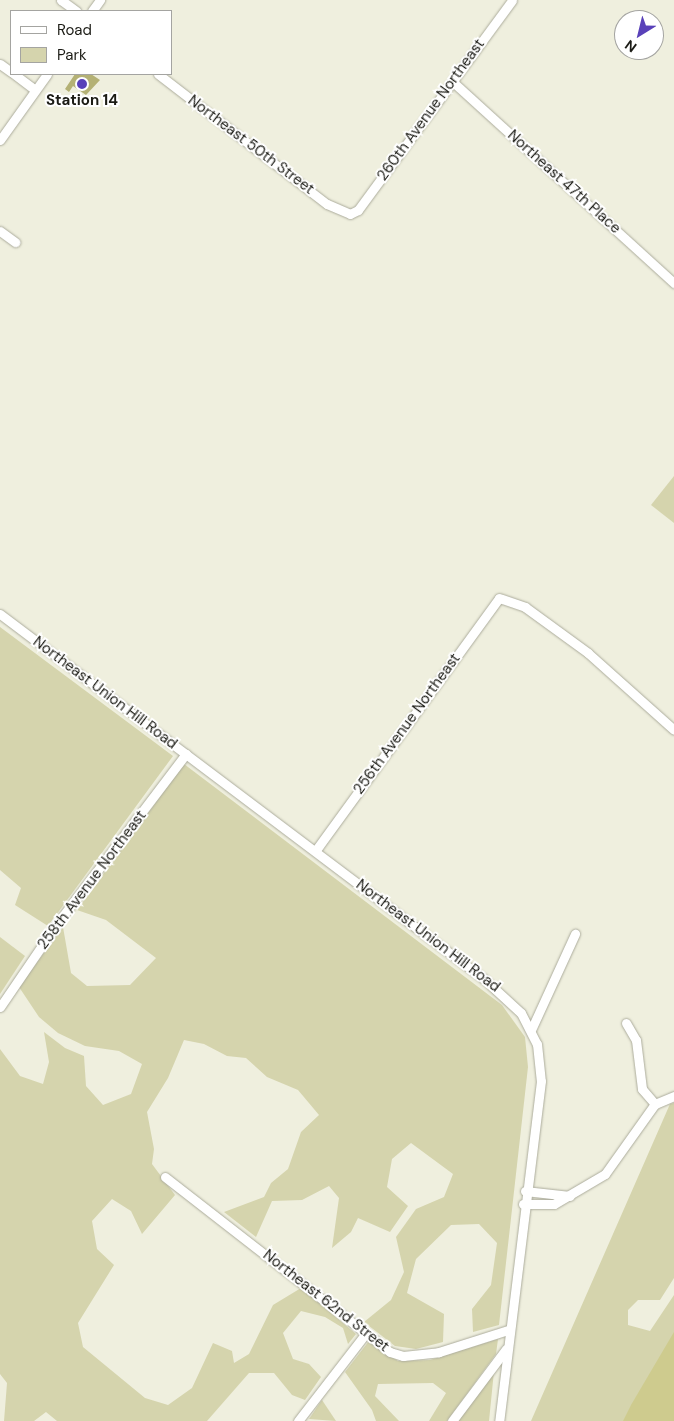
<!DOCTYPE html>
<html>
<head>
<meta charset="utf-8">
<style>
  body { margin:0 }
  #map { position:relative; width:674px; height:1421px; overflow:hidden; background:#efefde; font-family:"DM Sans",sans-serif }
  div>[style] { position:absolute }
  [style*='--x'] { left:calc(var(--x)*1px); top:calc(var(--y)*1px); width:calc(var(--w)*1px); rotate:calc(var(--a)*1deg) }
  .green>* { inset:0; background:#d5d4ad }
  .water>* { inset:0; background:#cecb8e }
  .building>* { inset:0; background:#b4b175 }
  .roads { filter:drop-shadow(0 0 1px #acac9c) drop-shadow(0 0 1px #acac9c) }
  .minor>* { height:9px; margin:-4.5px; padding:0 4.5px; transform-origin:4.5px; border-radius:4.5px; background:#fff }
  .dots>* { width:14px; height:14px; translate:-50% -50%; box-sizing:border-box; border:2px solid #fff; border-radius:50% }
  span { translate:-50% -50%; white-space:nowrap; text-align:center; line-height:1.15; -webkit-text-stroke:4px #fff; paint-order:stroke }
  .poi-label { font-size:15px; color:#1b1b15; font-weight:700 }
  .street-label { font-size:15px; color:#1b1b15 }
  .legend { position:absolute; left:10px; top:10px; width:162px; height:65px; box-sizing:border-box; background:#fff; border:1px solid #a4a4a1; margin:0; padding:6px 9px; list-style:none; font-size:15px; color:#1b1b15 }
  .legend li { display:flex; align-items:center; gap:10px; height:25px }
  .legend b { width:25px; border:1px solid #a4a4a1 }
  .north { position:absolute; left:614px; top:10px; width:50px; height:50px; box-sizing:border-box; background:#fff; border:1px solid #a4a4a1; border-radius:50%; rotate:216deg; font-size:14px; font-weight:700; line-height:20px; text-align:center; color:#1b1b15 }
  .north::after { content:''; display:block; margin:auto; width:18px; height:22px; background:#5941b9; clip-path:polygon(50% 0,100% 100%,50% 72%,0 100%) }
</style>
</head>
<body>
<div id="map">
  <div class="green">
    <i style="clip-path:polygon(674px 476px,674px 523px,651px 505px)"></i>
    <i style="clip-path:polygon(0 627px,173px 756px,48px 926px,15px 905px,21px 888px,0 870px)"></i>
    <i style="clip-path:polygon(184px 764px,502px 1005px,525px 1037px,528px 1067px,499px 1325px,473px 1332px,472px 1309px,491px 1285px,497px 1243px,479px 1224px,451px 1225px,416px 1259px,407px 1293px,444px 1314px,443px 1342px,416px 1349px,395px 1346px,364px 1322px,391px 1300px,404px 1272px,396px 1237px,416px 1209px,444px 1197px,453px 1174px,411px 1143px,392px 1159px,387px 1187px,408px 1206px,390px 1232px,358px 1218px,351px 1232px,332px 1248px,339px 1198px,329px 1186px,302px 1200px,272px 1201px,256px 1237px,224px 1212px,264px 1197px,271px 1183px,288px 1169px,301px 1132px,319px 1115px,298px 1090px,267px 1077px,246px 1058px,227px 1056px,204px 1044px,184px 1040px,168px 1078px,147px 1112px,154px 1149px,152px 1164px,175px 1195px,142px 1234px,131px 1211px,112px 1199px,92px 1221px,97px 1249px,114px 1265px,78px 1323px,83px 1347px,145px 1398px,168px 1405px,192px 1388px,213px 1343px,232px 1351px,234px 1363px,249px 1354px,273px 1305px,301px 1288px,356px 1334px,348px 1344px,343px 1328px,325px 1317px,301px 1311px,283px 1333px,293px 1359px,309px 1364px,321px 1377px,305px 1400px,292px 1395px,274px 1373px,249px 1373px,207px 1421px,57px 1421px,46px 1412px,34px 1421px,4px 1421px,7px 1383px,0 1374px,0 1049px,20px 1076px,43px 1084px,49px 1062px,44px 1032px,65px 1048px,84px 1056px,86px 1086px,103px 1105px,131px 1094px,142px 1064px,119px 1051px,85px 1046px,58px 1033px,39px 1017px,19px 987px,63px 927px,71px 973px,87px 986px,130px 985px,156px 958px,106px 920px,77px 910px)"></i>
    <i style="clip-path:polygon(0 937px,25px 956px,0 994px)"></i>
    <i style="clip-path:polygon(674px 1103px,674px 1278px,660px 1300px,638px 1300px,628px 1310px,628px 1325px,650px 1331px,674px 1295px,674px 1421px,531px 1421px,670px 1104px)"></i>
    <i style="clip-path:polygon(498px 1339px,496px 1354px,447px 1421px,429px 1421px,446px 1393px,433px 1383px,378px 1384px,375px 1396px,399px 1421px,376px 1421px,372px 1410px,345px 1372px,369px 1341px,398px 1361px,430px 1360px)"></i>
    <i style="clip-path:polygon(494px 1371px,489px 1421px,457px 1421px)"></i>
    <i style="clip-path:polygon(322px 1400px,336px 1421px,309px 1419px)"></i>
  </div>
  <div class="water">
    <i style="clip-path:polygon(674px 1332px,674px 1421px,623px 1421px,631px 1405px)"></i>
  </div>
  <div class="building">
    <i style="clip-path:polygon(75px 74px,91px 74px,100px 80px,86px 95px,73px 86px,69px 92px,65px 89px)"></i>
  </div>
  <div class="roads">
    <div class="minor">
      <i style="--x:61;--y:0;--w:19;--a:36"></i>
      <i style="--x:92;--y:11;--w:14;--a:-54"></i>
      <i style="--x:0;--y:64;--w:14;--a:36"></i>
      <i style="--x:14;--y:74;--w:26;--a:37"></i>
      <i style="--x:158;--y:74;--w:213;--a:37.6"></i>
      <i style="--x:327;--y:204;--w:25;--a:23"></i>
      <i style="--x:350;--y:214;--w:9;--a:-27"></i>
      <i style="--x:358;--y:210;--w:260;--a:-53.7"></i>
      <i style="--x:453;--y:82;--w:299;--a:42.3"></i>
      <i style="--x:0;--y:140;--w:81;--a:-54.5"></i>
      <i style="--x:0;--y:231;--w:19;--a:36"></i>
      <i style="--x:0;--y:614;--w:606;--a:37.02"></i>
      <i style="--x:484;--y:979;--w:50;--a:42.6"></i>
      <i style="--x:521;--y:1013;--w:35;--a:63"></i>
      <i style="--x:537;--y:1044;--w:37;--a:84"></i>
      <i style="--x:541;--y:1081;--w:343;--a:97"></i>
      <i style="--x:316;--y:850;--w:311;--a:-54"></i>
      <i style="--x:499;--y:598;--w:28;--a:19"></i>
      <i style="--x:525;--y:607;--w:78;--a:36.1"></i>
      <i style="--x:588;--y:653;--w:115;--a:41.8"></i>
      <i style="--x:0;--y:1007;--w:99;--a:-55.7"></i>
      <i style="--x:56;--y:925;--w:215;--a:-52.8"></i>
      <i style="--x:626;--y:1023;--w:20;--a:60"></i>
      <i style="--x:636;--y:1040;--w:49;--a:83"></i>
      <i style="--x:642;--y:1089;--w:20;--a:49"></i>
      <i style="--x:531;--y:1030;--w:106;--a:-65.4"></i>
      <i style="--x:165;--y:1177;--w:285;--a:37.9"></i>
      <i style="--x:390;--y:1352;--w:14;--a:17"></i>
      <i style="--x:403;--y:1356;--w:36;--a:-6"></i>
      <i style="--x:439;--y:1352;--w:72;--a:-17.7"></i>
      <i style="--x:525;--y:1191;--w:45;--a:6.3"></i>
      <i style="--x:523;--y:1204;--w:31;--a:0"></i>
      <i style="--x:554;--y:1204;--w:59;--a:-30.5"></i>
      <i style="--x:605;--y:1174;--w:86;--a:-54.5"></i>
      <i style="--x:655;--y:1104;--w:21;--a:-23"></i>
      <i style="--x:298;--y:1421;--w:111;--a:-52.3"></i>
      <i style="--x:452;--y:1421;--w:90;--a:-53.1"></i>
    </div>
  </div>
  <div class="dots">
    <i style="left:82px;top:84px;background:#5941b9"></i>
  </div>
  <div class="poi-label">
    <span style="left:82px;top:101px">Station 14</span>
  </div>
  <div class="street-label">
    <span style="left:431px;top:110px;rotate:-54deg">260th Avenue Northeast</span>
    <span style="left:251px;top:145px;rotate:37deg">Northeast 50th Street</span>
    <span style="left:564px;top:182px;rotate:42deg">Northeast 47th Place</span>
    <span style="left:105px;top:693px;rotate:37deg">Northeast Union Hill Road</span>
    <span style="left:407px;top:724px;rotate:-54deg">256th Avenue Northeast</span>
    <span style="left:92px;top:880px;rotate:-53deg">258th Avenue Northeast</span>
    <span style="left:428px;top:936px;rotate:37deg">Northeast Union Hill Road</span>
    <span style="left:326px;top:1301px;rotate:38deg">Northeast 62nd Street</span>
  </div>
  <ul class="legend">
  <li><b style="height:6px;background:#fff"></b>Road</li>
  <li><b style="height:14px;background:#d5d4ad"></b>Park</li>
  </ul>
  <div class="north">N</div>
</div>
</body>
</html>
